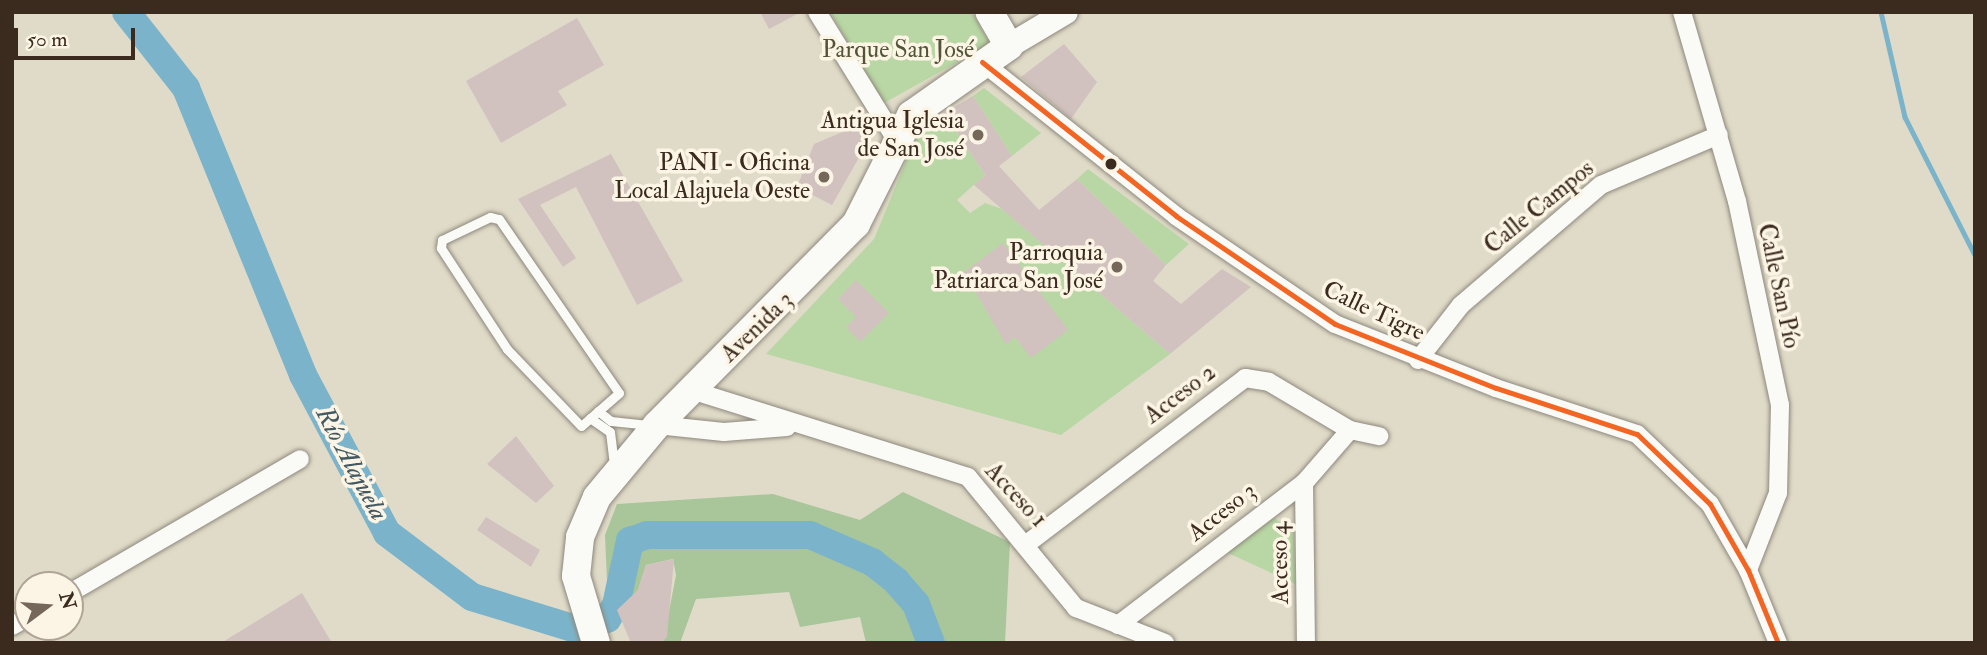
<!DOCTYPE html>
<html>
<head>
<meta charset="utf-8">
<style>
  body { margin:0 }
  #map { position:relative; width:1987px; height:655px; overflow:hidden; background:#e0dbc8; font-family:"IM FELL Double Pica",serif }
  div>[style] { position:absolute }
  [style*='--x'] { left:calc(var(--x)*1px); top:calc(var(--y)*1px); width:calc(var(--w)*1px); rotate:calc(var(--a)*1deg) }
  .green>* { inset:0; background:#b8d7a4 }
  .forest>* { inset:0; background:#a8c69a }
  .stream>* { height:4.5px; margin:-2.25px; padding:0 2.25px; transform-origin:2.25px; border-radius:2.25px; background:#7bb4ca }
  .river>* { height:28px; margin:-14px; padding:0 14px; transform-origin:14px; border-radius:14px; background:#7bb4ca }
  .building>* { inset:0; background:#d1c2bf }
  .roads { filter:drop-shadow(0 0 2px #8e887d) drop-shadow(0 0 2px #8e887d) }
  .service>* { height:9px; margin:-4.5px; padding:0 4.5px; transform-origin:4.5px; border-radius:4.5px; background:#fafaf7 }
  .minor>* { height:18px; margin:-9px; padding:0 9px; transform-origin:9px; border-radius:9px; background:#fafaf7 }
  .secondary>* { height:24px; margin:-12px; padding:0 12px; transform-origin:12px; border-radius:12px; background:#fafaf7 }
  .primary>* { height:28px; margin:-14px; padding:0 14px; transform-origin:14px; border-radius:14px; background:#fafaf7 }
  .bus-1>* { height:5px; margin:-2.5px; padding:0 2.5px; transform-origin:2.5px; border-radius:2.5px; background:#f26522 }
  .dots>* { width:19px; height:19px; translate:-50% -50%; box-sizing:border-box; border:4px solid #fcf5e5; border-radius:50% }
  span { translate:-50% -50%; white-space:nowrap; text-align:center; line-height:1.15; -webkit-text-stroke:7px #fcf5e5; paint-order:stroke }
  .park-label { font-size:24px; color:#525438 }
  .poi-label { font-size:24px; color:#3b2a1e }
  .right { translate:-100% -50%; text-align:right }
  .street-label { font-size:24px; color:#3b2a1e }
  .water-label { font-size:26px; color:#435a63; font-style:italic }
  .frame { position:absolute; inset:0; border:14px solid #3b2a1e; pointer-events:none }
  .north { position:absolute; left:14px; top:571px; width:70px; height:70px; box-sizing:border-box; background:#fcf5e5; border:2px solid #afa495; border-radius:50%; rotate:74deg; font-size:19px; font-weight:700; line-height:28px; text-align:center; color:#3b2a1e }
  .north::after { content:''; display:block; margin:auto; width:24px; height:32px; background:#75685a; clip-path:polygon(50% 0,100% 100%,50% 72%,0 100%) }
  .scale { position:absolute; left:14px; top:28px; width:121px; height:32px; box-sizing:border-box; border:4px solid #3b2a1e; border-top:0; padding-left:9px; font-size:21px; line-height:24px; white-space:nowrap; color:#3b2a1e; -webkit-text-stroke:5px #fcf5e5; paint-order:stroke }
</style>
</head>
<body>
<div id="map">
  <div class="green">
    <i style="clip-path:polygon(830px 12px,972px 12px,990px 44px,884px 103px)"></i>
    <i style="clip-path:polygon(984px 88px,1041px 133px,1012px 156px,973px 96px)"></i>
    <i style="clip-path:polygon(944px 113px,985px 175px,957px 200px,970px 213px,985px 203px,1002px 209px,1170px 354px,1061px 435px,766px 354px,874px 239px,916px 137px)"></i>
    <i style="clip-path:polygon(1088px 169px,1189px 244px,1166px 265px,1077px 179px)"></i>
    <i style="clip-path:polygon(1274px 518px,1294px 531px,1295px 584px,1226px 552px)"></i>
  </div>
  <div class="forest">
    <i style="clip-path:polygon(903px 492px,1010px 542px,1005px 643px,866px 643px,860px 617px,800px 627px,789px 592px,696px 599px,680px 643px,663px 643px,676px 575px,673px 559px,646px 565px,638px 590px,609px 626px,605px 535px,617px 504px,773px 494px,860px 520px)"></i>
  </div>
  <div class="stream">
    <i style="--x:1881;--y:12;--w:108;--a:77.1"></i>
    <i style="--x:1905;--y:117;--w:155;--a:63.1"></i>
  </div>
  <div class="river">
    <i style="--x:126;--y:12;--w:97;--a:51.7"></i>
    <i style="--x:186;--y:88;--w:310;--a:67.8"></i>
    <i style="--x:303;--y:375;--w:179;--a:62"></i>
    <i style="--x:387;--y:533;--w:106;--a:37"></i>
    <i style="--x:472;--y:597;--w:109;--a:17.1"></i>
    <i style="--x:576;--y:629;--w:33;--a:-18"></i>
    <i style="--x:607;--y:619;--w:17;--a:-57"></i>
    <i style="--x:616;--y:605;--w:66;--a:-77.7"></i>
    <i style="--x:630;--y:541;--w:18;--a:-19"></i>
    <i style="--x:647;--y:535;--w:163;--a:0"></i>
    <i style="--x:810;--y:535;--w:68;--a:23.5"></i>
    <i style="--x:872;--y:562;--w:31;--a:38"></i>
    <i style="--x:896;--y:581;--w:30;--a:49"></i>
    <i style="--x:916;--y:604;--w:42;--a:69"></i>
  </div>
  <div class="building">
    <i style="clip-path:polygon(760px 12px,801px 12px,769px 29px)"></i>
    <i style="clip-path:polygon(577px 18px,604px 65px,558px 91px,567px 105px,501px 143px,466px 81px)"></i>
    <i style="clip-path:polygon(1064px 44px,1097px 82px,1071px 119px,1021px 77px)"></i>
    <i style="clip-path:polygon(973px 96px,1012px 156px,999px 166px,1039px 210px,1077px 179px,1166px 265px,1153px 281px,1181px 304px,1222px 269px,1251px 287px,1170px 354px,974px 185px,985px 175px,944px 113px)"></i>
    <i style="clip-path:polygon(864px 123px,869px 140px,832px 205px,797px 187px,814px 144px)"></i>
    <i style="clip-path:polygon(611px 154px,683px 281px,637px 305px,576px 187px,540px 205px,576px 258px,563px 267px,518px 199px)"></i>
    <i style="clip-path:polygon(1003px 243px,1068px 330px,1031px 358px,1015px 337px,1006px 345px,964px 272px)"></i>
    <i style="clip-path:polygon(856px 280px,889px 313px,860px 342px,846px 327px,856px 317px,838px 299px)"></i>
    <i style="clip-path:polygon(516px 436px,554px 486px,536px 503px,487px 464px)"></i>
    <i style="clip-path:polygon(486px 517px,540px 550px,531px 567px,477px 530px)"></i>
    <i style="clip-path:polygon(674px 559px,667px 637px,661px 643px,631px 643px,617px 610px,638px 590px,646px 565px)"></i>
    <i style="clip-path:polygon(302px 593px,332px 643px,221px 643px)"></i>
  </div>
  <div class="roads">
    <div class="service">
      <i style="--x:490;--y:217;--w:9;--a:13"></i>
      <i style="--x:499;--y:219;--w:211;--a:55.4"></i>
      <i style="--x:619;--y:393;--w:50;--a:139"></i>
      <i style="--x:581;--y:426;--w:107;--a:-133.9"></i>
      <i style="--x:507;--y:349;--w:121;--a:-123.2"></i>
      <i style="--x:441;--y:248;--w:8;--a:-83"></i>
      <i style="--x:442;--y:240;--w:53;--a:-25.6"></i>
      <i style="--x:598;--y:411;--w:16;--a:38"></i>
      <i style="--x:611;--y:421;--w:37;--a:6"></i>
      <i style="--x:590;--y:418;--w:24;--a:35"></i>
      <i style="--x:610;--y:432;--w:32;--a:83"></i>
    </div>
    <div class="minor">
      <i style="--x:817;--y:12;--w:148;--a:58.2"></i>
      <i style="--x:1682;--y:12;--w:197;--a:73.8"></i>
      <i style="--x:1737;--y:201;--w:208;--a:78.1"></i>
      <i style="--x:1780;--y:405;--w:88;--a:91.3"></i>
      <i style="--x:1778;--y:493;--w:83;--a:111.3"></i>
      <i style="--x:982;--y:62;--w:248;--a:38.4"></i>
      <i style="--x:1176;--y:216;--w:192;--a:34.2"></i>
      <i style="--x:1335;--y:324;--w:173;--a:21.7"></i>
      <i style="--x:1496;--y:388;--w:148;--a:18.1"></i>
      <i style="--x:1637;--y:434;--w:101;--a:43.8"></i>
      <i style="--x:1710;--y:504;--w:76;--a:60.1"></i>
      <i style="--x:1748;--y:570;--w:79;--a:67.7"></i>
      <i style="--x:1418;--y:360;--w:70;--a:-52"></i>
      <i style="--x:1461;--y:305;--w:184;--a:-40.6"></i>
      <i style="--x:1601;--y:185;--w:128;--a:-23"></i>
      <i style="--x:691;--y:390;--w:290;--a:17.4"></i>
      <i style="--x:968;--y:477;--w:170;--a:50.5"></i>
      <i style="--x:1076;--y:608;--w:96;--a:21.5"></i>
      <i style="--x:657;--y:425;--w:67;--a:6"></i>
      <i style="--x:724;--y:432;--w:63;--a:-4.5"></i>
      <i style="--x:1304;--y:483;--w:160;--a:89.3"></i>
      <i style="--x:1028;--y:543;--w:273;--a:-37.2"></i>
      <i style="--x:1245;--y:378;--w:24;--a:9"></i>
      <i style="--x:1269;--y:382;--w:94;--a:30.7"></i>
      <i style="--x:1350;--y:430;--w:30;--a:12"></i>
      <i style="--x:70;--y:593;--w:266;--a:-30.2"></i>
      <i style="--x:1118;--y:625;--w:234;--a:-37.4"></i>
      <i style="--x:1304;--y:483;--w:70;--a:-49"></i>
      <i style="--x:12;--y:626;--w:18;--a:-29"></i>
    </div>
    <div class="secondary">
      <i style="--x:1009;--y:46;--w:66;--a:-30.8"></i>
    </div>
    <div class="primary">
      <i style="--x:596;--y:643;--w:70;--a:-106.6"></i>
      <i style="--x:576;--y:576;--w:39;--a:-84"></i>
      <i style="--x:580;--y:537;--w:43;--a:-67"></i>
      <i style="--x:597;--y:497;--w:94;--a:-50.2"></i>
      <i style="--x:657;--y:425;--w:283;--a:-45.3"></i>
      <i style="--x:856;--y:224;--w:122;--a:-63.2"></i>
      <i style="--x:911;--y:115;--w:120;--a:-35.1"></i>
      <i style="--x:1009;--y:46;--w:39;--a:-120"></i>
    </div>
  </div>
  <div class="bus-1">
    <i style="--x:982;--y:62;--w:248;--a:38.4"></i>
    <i style="--x:1176;--y:216;--w:192;--a:34.2"></i>
    <i style="--x:1335;--y:324;--w:173;--a:21.7"></i>
    <i style="--x:1496;--y:388;--w:148;--a:18.1"></i>
    <i style="--x:1637;--y:434;--w:101;--a:43.8"></i>
    <i style="--x:1710;--y:504;--w:76;--a:60.1"></i>
    <i style="--x:1748;--y:570;--w:79;--a:67.7"></i>
  </div>
  <div class="dots">
    <i style="left:978px;top:135px;background:#75685a"></i>
    <i style="left:1111px;top:164px;background:#3b2a1e"></i>
    <i style="left:824px;top:177px;background:#75685a"></i>
    <i style="left:1117px;top:267px;background:#75685a"></i>
  </div>
  <div class="park-label">
    <span style="left:898px;top:50px">Parque San José</span>
  </div>
  <div class="poi-label">
    <span class="right" style="left:964px;top:135px">Antigua Iglesia<br>de San José</span>
    <span class="right" style="left:810px;top:177px">PANI - Oficina<br>Local Alajuela Oeste</span>
    <span class="right" style="left:1103px;top:267px">Parroquia<br>Patriarca San José</span>
  </div>
  <div class="street-label">
    <span style="left:1539px;top:207px;rotate:-39deg">Calle Campos</span>
    <span style="left:1779px;top:286px;rotate:78deg">Calle San Pío</span>
    <span style="left:1374px;top:311px;rotate:25deg">Calle Tigre</span>
    <span style="left:757px;top:327px;rotate:-44deg">Avenida 3</span>
    <span style="left:1180px;top:394px;rotate:-37deg">Acceso 2</span>
    <span style="left:1016px;top:495px;rotate:47deg">Acceso 1</span>
    <span style="left:1222px;top:512px;rotate:-38deg">Acceso 3</span>
    <span style="left:1280px;top:563px;rotate:-91deg">Acceso 4</span>
  </div>
  <div class="water-label">
    <span style="left:351px;top:464px;rotate:62deg">Río Alajuela</span>
  </div>
  <div class="frame"></div>
  <div class="north">N</div>
  <div class="scale">50 m</div>
</div>
</body>
</html>
